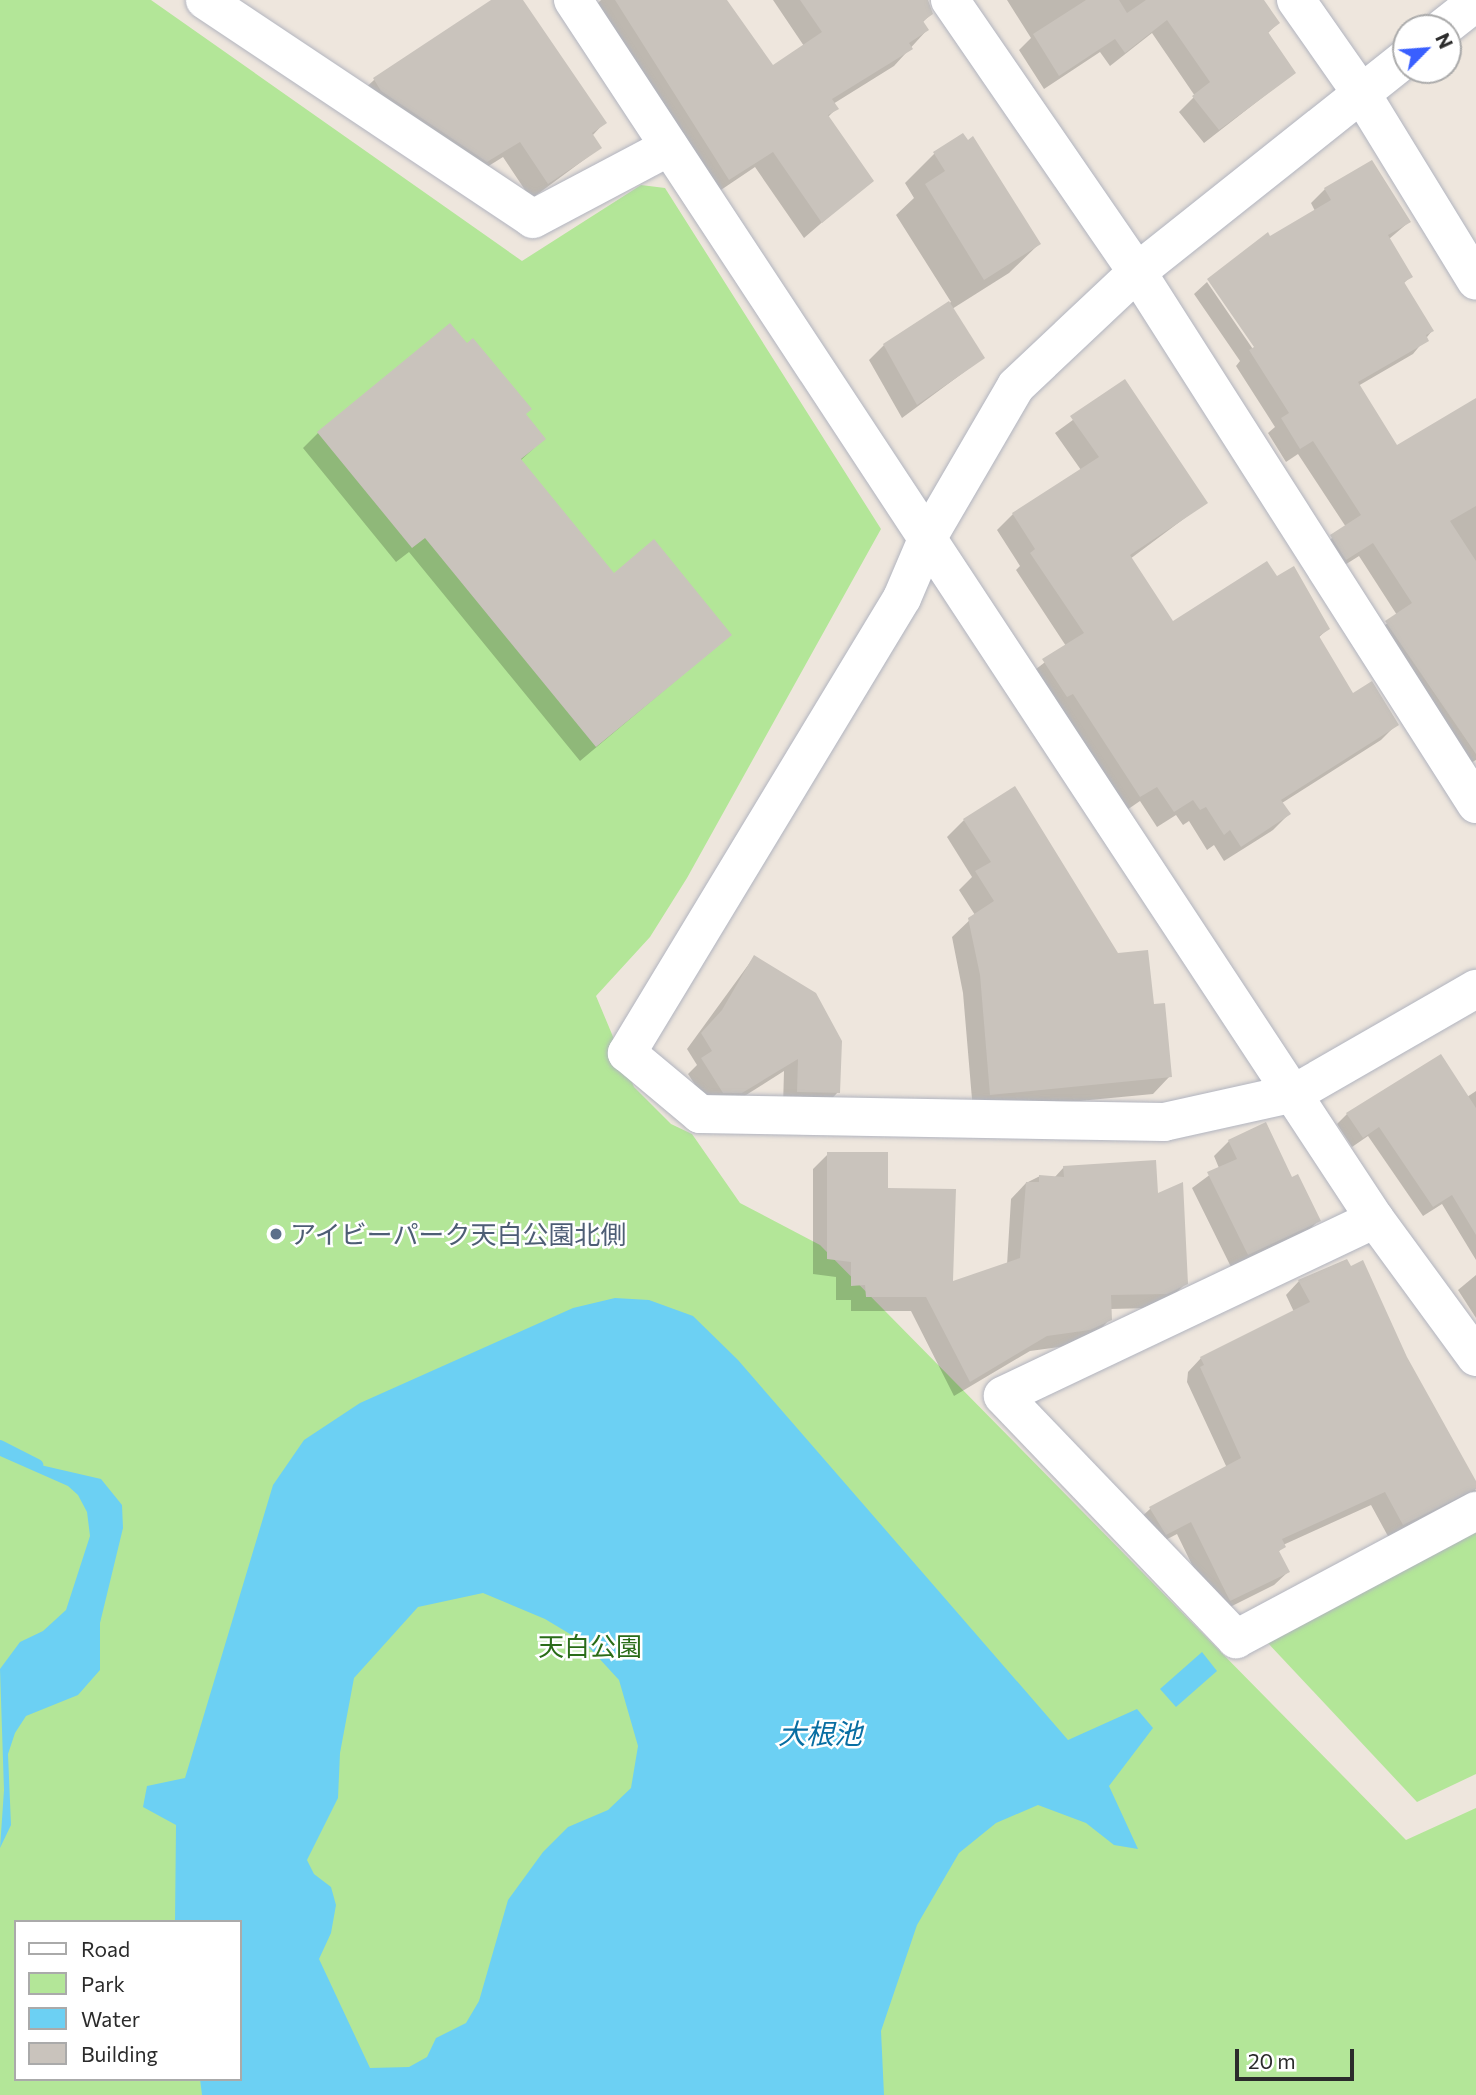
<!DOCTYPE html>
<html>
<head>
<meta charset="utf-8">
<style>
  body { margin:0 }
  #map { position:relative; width:1476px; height:2095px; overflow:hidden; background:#eee6dd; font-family:Commissioner,"Noto Sans JP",sans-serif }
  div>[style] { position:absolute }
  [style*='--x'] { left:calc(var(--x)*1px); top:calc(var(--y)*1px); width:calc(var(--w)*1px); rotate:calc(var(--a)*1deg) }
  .green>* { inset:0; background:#b3e698 }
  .water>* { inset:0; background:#6cd0f3 }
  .shadow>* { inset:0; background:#0003 }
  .stream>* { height:12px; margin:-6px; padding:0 6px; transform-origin:6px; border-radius:6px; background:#6cd0f3 }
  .building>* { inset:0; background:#c9c3bc }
  .roads { filter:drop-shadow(0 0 2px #b1b4bf) drop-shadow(0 0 2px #b1b4bf) }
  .minor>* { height:38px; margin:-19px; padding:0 19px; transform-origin:19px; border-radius:19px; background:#fff }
  .dots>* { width:19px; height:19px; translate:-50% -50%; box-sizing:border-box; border:4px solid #fff; border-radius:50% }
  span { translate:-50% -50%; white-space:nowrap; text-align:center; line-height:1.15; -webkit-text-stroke:5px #fff; paint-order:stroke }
  .service-label { font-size:26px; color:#4e5e75 }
  .left { translate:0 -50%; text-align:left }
  .park-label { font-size:26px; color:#2a6c18 }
  .water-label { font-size:28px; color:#086ea2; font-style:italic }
  .legend { position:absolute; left:14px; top:1920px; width:228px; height:161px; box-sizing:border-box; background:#fff; border:2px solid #aaa; margin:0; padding:9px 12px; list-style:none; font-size:21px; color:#2b2b2b }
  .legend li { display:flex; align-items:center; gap:14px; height:35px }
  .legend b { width:35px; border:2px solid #aaa }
  .north { position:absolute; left:1392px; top:14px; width:70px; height:70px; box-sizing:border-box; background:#fff; border:2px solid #aaa; border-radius:50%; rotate:65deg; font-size:19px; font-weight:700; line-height:28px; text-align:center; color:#2b2b2b }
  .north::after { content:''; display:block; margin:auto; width:24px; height:32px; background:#395fff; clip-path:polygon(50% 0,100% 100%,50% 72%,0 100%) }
  .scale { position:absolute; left:1235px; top:2049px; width:119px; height:32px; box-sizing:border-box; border:4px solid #2b2b2b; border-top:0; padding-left:9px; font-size:21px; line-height:24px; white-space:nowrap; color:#2b2b2b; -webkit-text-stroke:5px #fff; paint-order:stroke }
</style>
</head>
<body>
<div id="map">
  <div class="green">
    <i style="clip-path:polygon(evenodd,0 0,151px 0,522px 261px,641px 185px,665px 188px,881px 529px,687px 878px,650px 937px,596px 996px,634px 1087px,671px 1124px,692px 1134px,740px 1203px,820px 1245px,1406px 1840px,1476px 1808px,1476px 2095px,0 2095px,0 0,16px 1922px,240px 1922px,240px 2079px,16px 2079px,16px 1922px)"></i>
    <i style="clip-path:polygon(1476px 1528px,1476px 1774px,1417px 1802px,1267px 1642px)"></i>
  </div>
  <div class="water">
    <i style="clip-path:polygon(evenodd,615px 1298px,649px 1300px,693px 1316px,738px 1360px,1068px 1740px,1137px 1709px,1153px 1728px,1109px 1786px,1138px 1849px,1114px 1845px,1086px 1823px,1038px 1805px,996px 1823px,959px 1853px,917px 1925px,881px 2031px,884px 2095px,202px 2095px,200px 2079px,240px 2079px,240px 1922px,175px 1922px,176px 1825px,143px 1807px,147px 1786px,185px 1778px,273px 1485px,304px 1440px,360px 1403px,573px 1308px,615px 1298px,483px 1593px,545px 1619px,585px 1643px,619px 1680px,638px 1746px,631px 1788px,608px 1810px,568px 1827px,543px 1852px,508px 1900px,479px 2001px,466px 2023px,436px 2038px,427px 2057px,409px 2067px,370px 2068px,319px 1959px,331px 1933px,336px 1905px,331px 1887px,314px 1874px,307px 1860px,338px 1798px,340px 1753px,354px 1678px,418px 1607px,483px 1593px)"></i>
    <i style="clip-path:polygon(0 1447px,23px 1461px,101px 1479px,122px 1505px,123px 1528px,100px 1623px,100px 1670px,78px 1695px,26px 1716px,15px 1733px,8px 1754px,11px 1825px,0 1848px,4px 1790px,0 1669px,20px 1642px,43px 1631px,66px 1610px,90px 1536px,87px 1512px,78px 1495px,68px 1486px,0 1456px)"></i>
    <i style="clip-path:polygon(1202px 1652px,1217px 1671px,1176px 1707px,1160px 1689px)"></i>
  </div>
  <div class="shadow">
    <i style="clip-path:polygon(493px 0,521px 0,605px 122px,592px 136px,600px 148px,531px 199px,503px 157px,471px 177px,358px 95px,374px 80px)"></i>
    <i style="clip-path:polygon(601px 0,725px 0,772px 67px,804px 46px,773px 0,921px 0,930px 15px,922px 23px,927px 30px,894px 66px,833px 104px,836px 109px,828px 117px,871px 180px,804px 238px,755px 167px,712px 196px,593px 8px)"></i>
    <i style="clip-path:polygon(1007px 0,1261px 0,1278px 23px,1267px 34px,1294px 73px,1204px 143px,1179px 112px,1195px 96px,1152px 33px,1110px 66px,1100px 52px,1044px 89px,1019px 50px,1031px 38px)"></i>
    <i style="clip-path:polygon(963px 136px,1039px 244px,1009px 273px,952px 309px,983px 358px,902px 418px,869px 360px,884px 345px,951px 302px,896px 215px,914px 198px,905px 183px,934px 154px)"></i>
    <i style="clip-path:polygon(1325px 189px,1409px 222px,1389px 239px,1410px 277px,1403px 284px,1432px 331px,1413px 354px,1358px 386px,1396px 447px,1476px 412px,1476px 760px,1462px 768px,1372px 636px,1397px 615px,1359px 556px,1332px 573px,1317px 550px,1346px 527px,1298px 454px,1286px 462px,1268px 433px,1275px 427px,1236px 366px,1240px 361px,1194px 294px,1207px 282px,1257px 355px,1270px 238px,1315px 211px,1311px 203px)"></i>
    <i style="clip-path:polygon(1125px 382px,1205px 503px,1130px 559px,1172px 623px,1276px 578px,1328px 629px,1318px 638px,1353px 695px,1397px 724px,1381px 740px,1282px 803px,1289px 814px,1273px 830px,1224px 861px,1214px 845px,1207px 850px,1189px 821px,1183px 825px,1176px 815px,1157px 827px,1140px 801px,1124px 812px,1027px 676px,1066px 646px,1016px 570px,1020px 566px,997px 530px,1013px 514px,1081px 470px,1055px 433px)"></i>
    <i style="clip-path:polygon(524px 415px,544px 439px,520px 461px,613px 575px,730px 635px,580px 761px,409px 552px,396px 562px,303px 448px,318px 433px)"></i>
    <i style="clip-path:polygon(964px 820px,1117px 955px,1152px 1006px,1170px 1076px,1153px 1094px,973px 1111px,963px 993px,952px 937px,975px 915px,959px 890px,972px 877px,947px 837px)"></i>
    <i style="clip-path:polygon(754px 957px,838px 1092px,824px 1107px,783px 1106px,784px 1071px,727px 1107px,709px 1106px,688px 1074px,697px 1065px,687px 1049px)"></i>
    <i style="clip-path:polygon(1476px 1091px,1476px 1260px,1442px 1204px,1423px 1216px,1368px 1136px,1352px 1147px,1337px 1124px,1347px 1114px,1467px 1097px)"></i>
    <i style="clip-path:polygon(1229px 1141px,1291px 1180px,1319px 1220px,1304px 1235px,1232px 1269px,1192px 1188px,1219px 1168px,1214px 1156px)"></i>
    <i style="clip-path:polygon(828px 1154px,886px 1189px,952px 1283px,1007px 1265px,1011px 1199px,1026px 1183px,1040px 1176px,1054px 1178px,1064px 1167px,1156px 1195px,1186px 1283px,1171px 1298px,1151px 1308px,1110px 1309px,1110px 1319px,1095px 1335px,1074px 1345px,1030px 1351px,954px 1396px,911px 1311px,851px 1311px,851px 1300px,836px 1300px,836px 1277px,813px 1274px,813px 1169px)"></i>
    <i style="clip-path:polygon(1346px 1260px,1405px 1358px,1476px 1491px,1465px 1503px,1389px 1538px,1371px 1505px,1283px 1545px,1278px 1553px,1288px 1572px,1274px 1585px,1216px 1614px,1177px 1534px,1152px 1547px,1136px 1522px,1150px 1509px,1227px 1468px,1187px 1382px,1188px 1372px,1201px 1358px,1294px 1312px,1286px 1295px,1299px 1281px)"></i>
    <i style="clip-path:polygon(1476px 1275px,1476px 1318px,1458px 1290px)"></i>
  </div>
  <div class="stream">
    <i style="--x:0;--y:1446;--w:42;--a:27.2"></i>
  </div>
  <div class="building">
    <i style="clip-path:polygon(491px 0,523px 0,607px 123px,592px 133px,602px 148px,548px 184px,520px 142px,487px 162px,381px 91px,373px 78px)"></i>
    <i style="clip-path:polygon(615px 0,727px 0,773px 65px,822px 32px,800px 0,928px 0,933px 14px,923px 21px,929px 30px,909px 43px,913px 49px,832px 99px,839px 109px,828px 115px,874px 181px,822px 223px,773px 152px,729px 180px)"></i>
    <i style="clip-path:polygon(1086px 0,1119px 0,1127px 13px,1146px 0,1264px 0,1280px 23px,1268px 32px,1296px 73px,1219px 130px,1192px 96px,1210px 82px,1167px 20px,1125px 53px,1115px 39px,1059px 76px,1033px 34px)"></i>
    <i style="clip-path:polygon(963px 133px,968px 140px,973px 136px,1041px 244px,984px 280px,925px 184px,945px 171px,933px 152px)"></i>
    <i style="clip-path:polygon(1372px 160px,1411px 222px,1388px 235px,1413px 277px,1404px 282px,1434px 331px,1426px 335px,1429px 341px,1358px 382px,1397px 445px,1476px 398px,1476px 506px,1450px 521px,1476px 561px,1476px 754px,1385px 621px,1412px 603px,1373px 543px,1346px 560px,1330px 535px,1361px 515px,1313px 441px,1300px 449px,1281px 418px,1289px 413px,1249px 350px,1254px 347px,1207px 279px,1268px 232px,1270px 236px,1331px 200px,1324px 188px)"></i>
    <i style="clip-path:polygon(949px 301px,985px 358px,917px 405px,883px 344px)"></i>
    <i style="clip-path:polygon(450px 323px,467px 343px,473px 338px,532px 409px,526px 414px,546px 439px,521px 459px,614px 573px,654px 539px,732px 635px,596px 747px,425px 538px,412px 548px,317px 432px)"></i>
    <i style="clip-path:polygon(1125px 379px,1208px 503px,1130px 555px,1173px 621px,1267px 561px,1277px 576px,1294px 566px,1330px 629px,1319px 636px,1353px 693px,1372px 681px,1399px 725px,1281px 800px,1291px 814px,1241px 847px,1230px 830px,1224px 835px,1206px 807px,1200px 810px,1193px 800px,1174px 812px,1157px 787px,1140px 797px,1073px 694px,1067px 697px,1042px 659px,1084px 633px,1030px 553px,1035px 549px,1012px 513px,1099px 457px,1070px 416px)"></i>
    <i style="clip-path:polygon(1015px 786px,1118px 953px,1148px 950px,1154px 1004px,1165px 1003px,1172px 1077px,990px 1095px,980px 975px,968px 918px,994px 901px,975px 871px,991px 862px,963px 819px)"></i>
    <i style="clip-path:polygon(754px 955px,816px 993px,842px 1041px,840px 1093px,797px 1092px,798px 1059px,742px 1093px,723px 1093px,701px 1058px,712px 1051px,701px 1033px,722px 1010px)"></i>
    <i style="clip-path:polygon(1441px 1054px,1476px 1108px,1476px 1235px,1452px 1195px,1433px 1207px,1379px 1127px,1363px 1138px,1346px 1113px)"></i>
    <i style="clip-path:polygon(1266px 1122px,1292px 1177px,1298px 1174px,1321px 1221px,1248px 1255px,1207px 1172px,1237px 1159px,1228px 1140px)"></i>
    <i style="clip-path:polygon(827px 1152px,888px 1152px,888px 1188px,956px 1189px,953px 1281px,1020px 1258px,1026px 1182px,1039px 1182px,1039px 1175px,1064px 1177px,1063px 1166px,1156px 1160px,1158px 1193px,1183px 1182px,1188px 1284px,1167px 1294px,1111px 1295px,1112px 1320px,1090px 1330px,1047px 1336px,970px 1382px,926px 1297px,866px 1297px,865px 1285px,851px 1286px,851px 1262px,827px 1259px)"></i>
    <i style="clip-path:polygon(1347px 1259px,1351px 1266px,1363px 1260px,1407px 1357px,1476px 1481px,1476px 1489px,1403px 1525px,1385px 1492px,1282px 1539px,1286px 1547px,1279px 1551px,1290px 1572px,1230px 1601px,1191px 1522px,1166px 1535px,1149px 1507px,1241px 1458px,1200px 1367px,1204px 1365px,1200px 1357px,1310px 1302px,1298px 1280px)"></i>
  </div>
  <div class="roads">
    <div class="minor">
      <i style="--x:205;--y:0;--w:394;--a:33.7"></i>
      <i style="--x:533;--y:219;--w:154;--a:-27.9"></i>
      <i style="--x:573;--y:0;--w:1459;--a:56.66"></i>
      <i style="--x:1375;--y:1219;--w:171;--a:53.8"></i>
      <i style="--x:950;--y:0;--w:330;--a:55.5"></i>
      <i style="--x:1137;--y:272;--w:631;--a:57.49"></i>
      <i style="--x:1296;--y:0;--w:113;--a:55"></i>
      <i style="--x:1361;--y:93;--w:220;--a:58.5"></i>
      <i style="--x:1443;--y:28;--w:42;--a:-38.2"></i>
      <i style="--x:1406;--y:58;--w:344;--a:141.5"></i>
      <i style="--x:1137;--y:272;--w:166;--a:136.7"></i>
      <i style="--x:1016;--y:386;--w:175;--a:120.2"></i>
      <i style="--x:928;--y:537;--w:66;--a:113.1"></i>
      <i style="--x:902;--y:598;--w:532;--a:121.15"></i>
      <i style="--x:627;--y:1053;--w:95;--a:39.9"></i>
      <i style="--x:700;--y:1114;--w:464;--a:1"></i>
      <i style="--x:1164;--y:1122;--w:134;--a:-12.5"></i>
      <i style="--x:1295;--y:1093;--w:209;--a:-29.9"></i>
      <i style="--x:1375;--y:1219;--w:412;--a:154.6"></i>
      <i style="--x:1003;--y:1396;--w:337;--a:46.2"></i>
      <i style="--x:1236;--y:1639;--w:272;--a:-28.1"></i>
    </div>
  </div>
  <div class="dots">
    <i style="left:276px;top:1234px;background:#5c6f8a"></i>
  </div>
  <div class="service-label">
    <span class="left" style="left:290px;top:1234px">アイビーパーク天白公園北側</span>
  </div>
  <div class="park-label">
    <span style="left:590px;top:1646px">天白公園</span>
  </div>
  <div class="water-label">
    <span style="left:820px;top:1733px">大根池</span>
  </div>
  <ul class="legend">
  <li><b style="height:9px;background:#fff"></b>Road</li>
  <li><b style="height:19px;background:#b3e698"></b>Park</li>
  <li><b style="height:19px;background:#6cd0f3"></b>Water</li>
  <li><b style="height:19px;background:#c9c3bc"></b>Building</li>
  </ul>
  <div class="north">N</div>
  <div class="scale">20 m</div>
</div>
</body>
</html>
